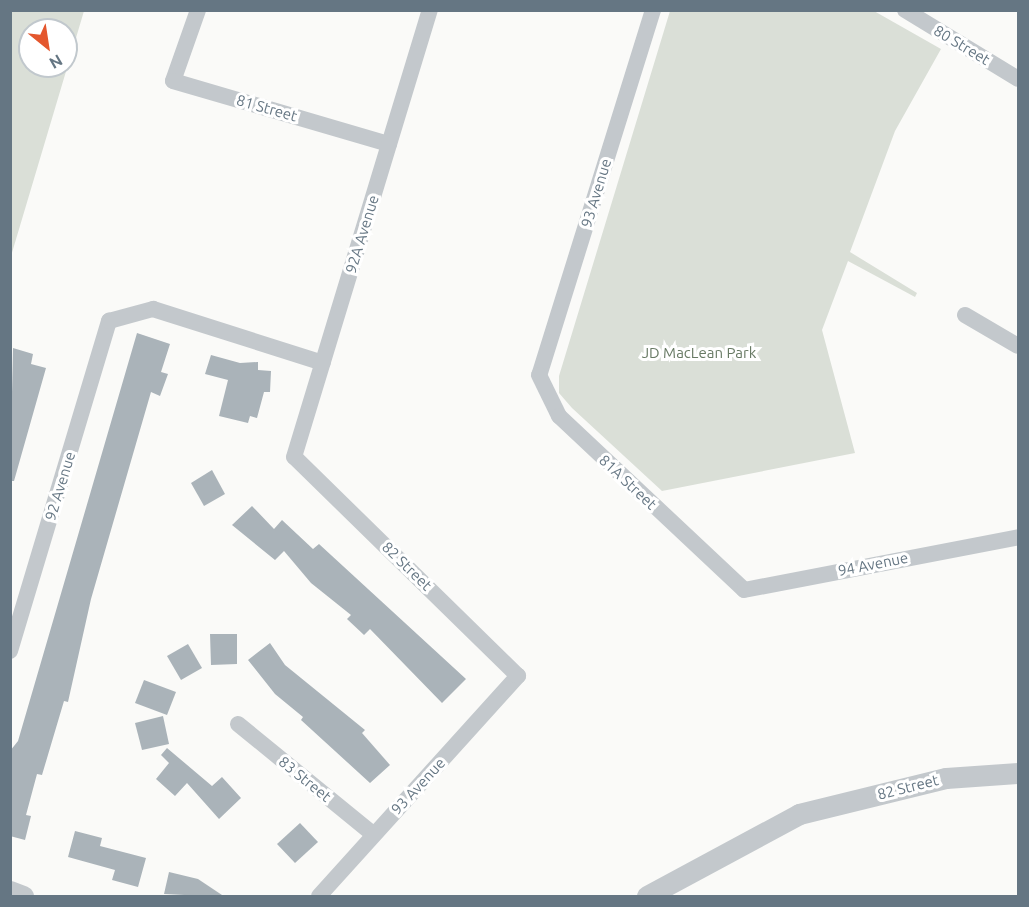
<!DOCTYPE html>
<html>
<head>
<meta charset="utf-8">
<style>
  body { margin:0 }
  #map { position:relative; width:1029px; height:907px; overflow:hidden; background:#fafaf8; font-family:Ubuntu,sans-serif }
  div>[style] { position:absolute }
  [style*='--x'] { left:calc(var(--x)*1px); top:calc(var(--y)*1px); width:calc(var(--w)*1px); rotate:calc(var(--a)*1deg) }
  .green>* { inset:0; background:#dadfd7 }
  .building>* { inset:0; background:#aab3b9 }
  .minor>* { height:16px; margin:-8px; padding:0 8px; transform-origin:8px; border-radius:8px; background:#c3c8cc }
  .tertiary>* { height:21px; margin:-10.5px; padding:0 10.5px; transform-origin:10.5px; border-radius:10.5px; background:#c3c8cc }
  span { translate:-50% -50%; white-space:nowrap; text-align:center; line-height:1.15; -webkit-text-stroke:6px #fff; paint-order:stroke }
  .street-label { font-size:15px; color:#657683 }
  .park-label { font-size:15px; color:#687a64 }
  .frame { position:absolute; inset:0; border:12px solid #657683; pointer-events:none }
  .north { position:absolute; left:18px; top:18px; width:60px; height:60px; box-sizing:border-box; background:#fff; border:2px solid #c1c8cd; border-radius:50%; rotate:150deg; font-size:16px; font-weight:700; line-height:24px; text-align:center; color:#657683 }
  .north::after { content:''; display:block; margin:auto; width:21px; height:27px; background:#e4572e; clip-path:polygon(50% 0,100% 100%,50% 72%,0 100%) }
</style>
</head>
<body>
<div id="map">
  <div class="green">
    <i style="clip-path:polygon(evenodd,11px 10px,84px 11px,11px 256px,10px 11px,11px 10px,30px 30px,66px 30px,66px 66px,30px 66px,30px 30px)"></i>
    <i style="clip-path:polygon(670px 11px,874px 11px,941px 49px,895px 131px,850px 252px,917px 293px,915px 297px,848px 261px,822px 330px,855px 453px,662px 491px,572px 408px,559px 393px,559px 376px)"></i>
  </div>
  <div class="building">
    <i style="clip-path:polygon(137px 333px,170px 344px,161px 372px,168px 374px,160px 396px,151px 392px,91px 599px,68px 702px,64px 701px,42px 775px,37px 774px,26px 815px,31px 816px,25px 840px,10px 836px,10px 751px,18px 741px)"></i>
    <i style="clip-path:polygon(13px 348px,33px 354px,31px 364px,46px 368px,14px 481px,10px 481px)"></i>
    <i style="clip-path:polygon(211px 355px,240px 363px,258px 362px,258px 370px,271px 371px,270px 392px,264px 392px,257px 418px,250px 416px,248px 423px,219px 416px,228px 380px,205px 374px)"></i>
    <i style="clip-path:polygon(212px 470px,225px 494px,204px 506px,191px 483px)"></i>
    <i style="clip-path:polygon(252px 506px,274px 529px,282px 520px,313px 549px,319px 544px,466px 679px,442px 703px,370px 629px,364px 635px,347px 619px,351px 615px,311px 583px,284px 551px,275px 560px,232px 525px)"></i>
    <i style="clip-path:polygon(210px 634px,237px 634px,237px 664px,211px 665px)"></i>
    <i style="clip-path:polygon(270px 643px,285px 665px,365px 730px,362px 733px,390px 765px,370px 783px,301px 720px,303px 717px,275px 694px,248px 660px)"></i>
    <i style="clip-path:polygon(188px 644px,202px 668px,181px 680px,167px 656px)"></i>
    <i style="clip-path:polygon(144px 680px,176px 692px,167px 715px,135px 703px)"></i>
    <i style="clip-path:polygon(163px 716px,169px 744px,142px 750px,135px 723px)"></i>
    <i style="clip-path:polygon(167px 748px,212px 786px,222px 777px,241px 798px,219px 819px,187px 783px,175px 796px,156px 779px,169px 763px,161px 755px)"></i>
    <i style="clip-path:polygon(300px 823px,318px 842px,295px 863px,277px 844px)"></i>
    <i style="clip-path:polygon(75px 831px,102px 838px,100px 846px,146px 858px,138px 887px,112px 880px,115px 870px,68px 857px)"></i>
    <i style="clip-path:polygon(169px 872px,198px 879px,225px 897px,164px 894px)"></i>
  </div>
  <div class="minor">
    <i style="--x:198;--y:10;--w:75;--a:109.4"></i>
    <i style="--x:173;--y:81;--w:225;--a:16.3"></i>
    <i style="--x:653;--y:10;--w:382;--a:107.3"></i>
    <i style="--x:539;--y:375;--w:46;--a:64"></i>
    <i style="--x:559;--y:416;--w:254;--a:43.2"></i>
    <i style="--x:744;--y:590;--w:279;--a:-10.9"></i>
    <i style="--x:905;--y:10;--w:132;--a:31.4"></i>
    <i style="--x:965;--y:315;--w:61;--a:30.3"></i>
    <i style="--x:10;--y:651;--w:345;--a:-73.3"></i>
    <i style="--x:109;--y:321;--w:46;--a:-15.3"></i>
    <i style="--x:153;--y:309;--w:178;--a:17.6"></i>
    <i style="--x:238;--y:724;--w:174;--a:39.2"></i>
    <i style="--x:319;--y:896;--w:297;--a:-47.9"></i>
    <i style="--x:518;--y:676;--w:313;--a:-135.6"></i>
    <i style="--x:294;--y:457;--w:467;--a:-73.1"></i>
  </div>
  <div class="tertiary">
    <i style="--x:10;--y:891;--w:14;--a:21"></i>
    <i style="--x:647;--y:896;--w:173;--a:-28.3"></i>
    <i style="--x:799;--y:814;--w:151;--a:-13.8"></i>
    <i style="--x:946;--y:778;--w:72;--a:-4"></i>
  </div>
  <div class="street-label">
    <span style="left:962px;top:45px;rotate:31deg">80 Street</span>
    <span style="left:267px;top:108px;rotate:16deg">81 Street</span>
    <span style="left:596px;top:193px;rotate:-73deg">93 Avenue</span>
    <span style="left:362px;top:234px;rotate:-73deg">92A Avenue</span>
    <span style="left:628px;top:482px;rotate:43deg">81A Street</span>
    <span style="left:60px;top:486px;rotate:-73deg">92 Avenue</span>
    <span style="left:873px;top:564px;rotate:-11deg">94 Avenue</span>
    <span style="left:407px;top:566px;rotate:44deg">82 Street</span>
    <span style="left:305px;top:779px;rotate:39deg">83 Street</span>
    <span style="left:418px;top:786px;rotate:-47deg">93 Avenue</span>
    <span style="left:908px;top:787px;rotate:-14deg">82 Street</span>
  </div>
  <div class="park-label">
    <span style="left:699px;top:353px">JD MacLean Park</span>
  </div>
  <div class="frame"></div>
  <div class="north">N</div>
</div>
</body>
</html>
